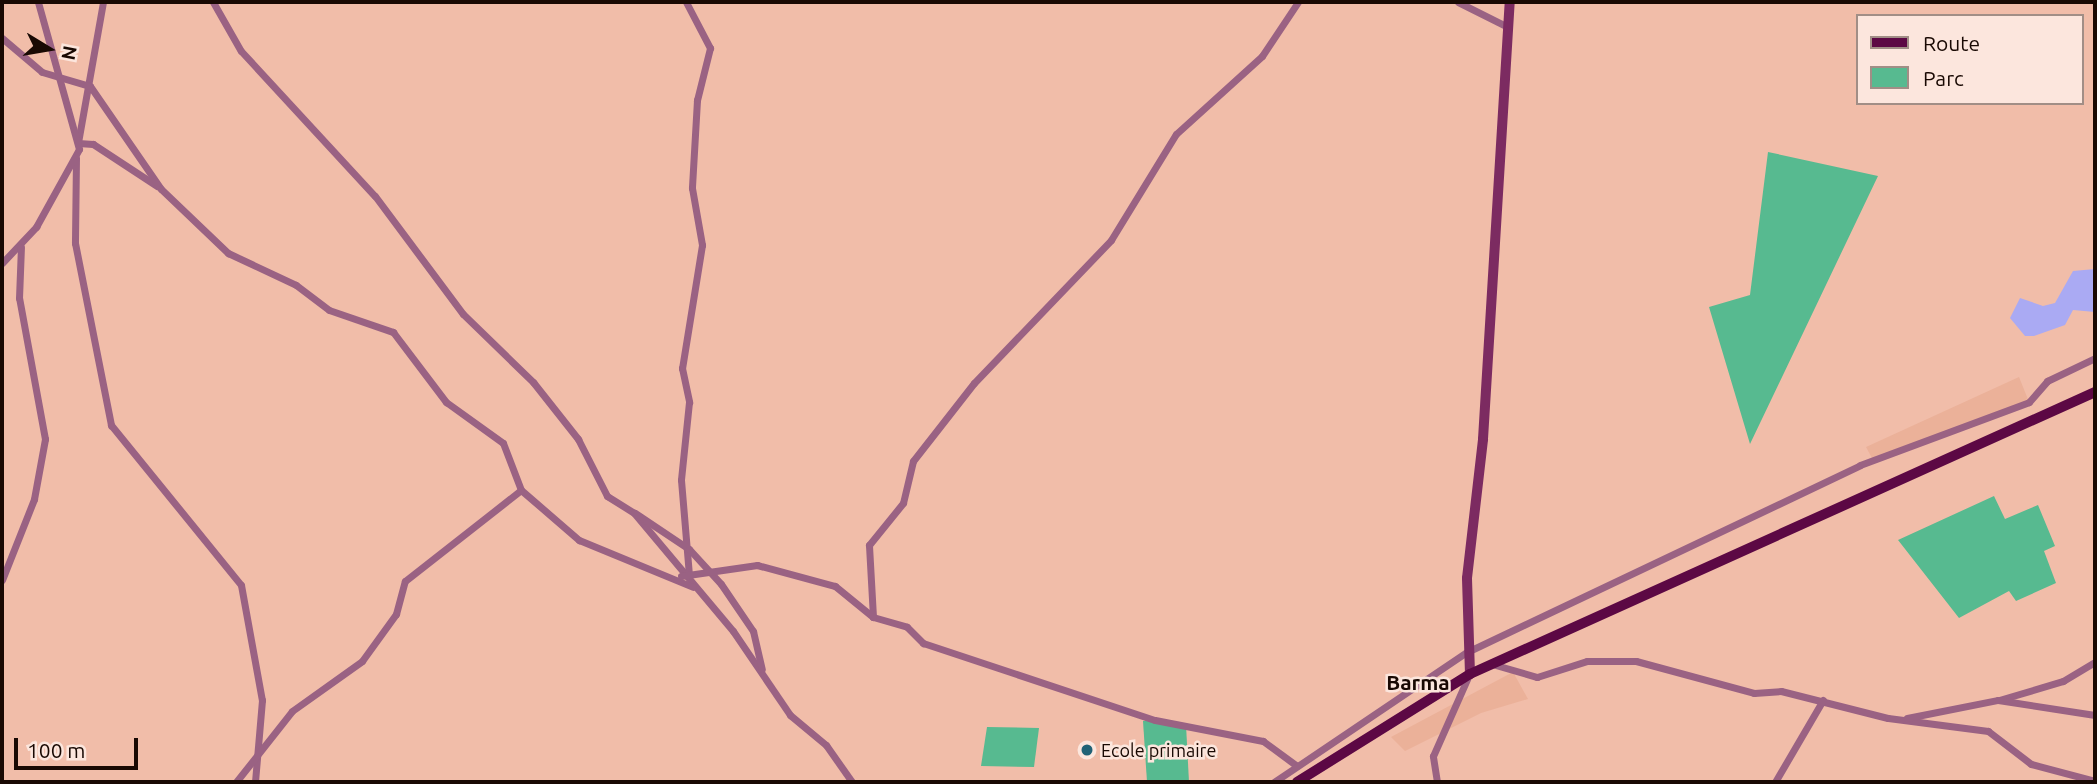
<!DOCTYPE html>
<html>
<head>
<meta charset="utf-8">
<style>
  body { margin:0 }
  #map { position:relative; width:2097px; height:784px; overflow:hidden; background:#f1bda9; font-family:Ubuntu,sans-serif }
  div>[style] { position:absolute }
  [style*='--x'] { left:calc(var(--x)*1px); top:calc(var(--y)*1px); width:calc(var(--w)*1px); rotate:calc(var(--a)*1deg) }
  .built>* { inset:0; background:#ebb199 }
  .green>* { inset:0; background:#57ba90 }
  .water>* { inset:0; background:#aaaaf3 }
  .street>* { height:7px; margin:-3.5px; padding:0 3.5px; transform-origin:3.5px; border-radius:3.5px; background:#9a6283 }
  .secondary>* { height:10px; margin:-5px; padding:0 5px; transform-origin:5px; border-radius:5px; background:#7c2b61 }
  .primary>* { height:10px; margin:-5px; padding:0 5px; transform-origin:5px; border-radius:5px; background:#5c0844 }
  .dots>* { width:19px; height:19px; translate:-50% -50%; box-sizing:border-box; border:4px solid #fce6dd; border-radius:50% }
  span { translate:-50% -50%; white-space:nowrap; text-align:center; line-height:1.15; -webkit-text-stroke:5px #fce6dd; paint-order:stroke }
  .poi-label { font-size:18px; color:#190903 }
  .left { translate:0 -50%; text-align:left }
  .quarter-label { font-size:21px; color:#190903; font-weight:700 }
  .frame { position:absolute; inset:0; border:4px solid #190903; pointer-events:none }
  .legend { position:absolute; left:1856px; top:14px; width:228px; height:91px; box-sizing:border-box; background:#fce6dd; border:2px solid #a18e86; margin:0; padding:9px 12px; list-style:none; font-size:21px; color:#190903 }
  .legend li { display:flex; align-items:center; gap:14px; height:35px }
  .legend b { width:35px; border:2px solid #a18e86 }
  .north { position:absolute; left:14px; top:14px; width:70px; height:70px; -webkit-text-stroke:5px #fce6dd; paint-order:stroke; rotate:101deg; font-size:19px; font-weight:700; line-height:28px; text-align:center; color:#190903 }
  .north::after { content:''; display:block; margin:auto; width:24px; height:32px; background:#190903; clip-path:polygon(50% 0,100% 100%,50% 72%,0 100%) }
  .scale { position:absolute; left:14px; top:738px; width:124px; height:32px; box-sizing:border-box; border:4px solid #190903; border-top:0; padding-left:9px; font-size:21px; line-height:24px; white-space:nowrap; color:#190903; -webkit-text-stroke:5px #fce6dd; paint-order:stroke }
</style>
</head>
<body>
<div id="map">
  <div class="built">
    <i style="clip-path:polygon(2019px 377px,2029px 402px,1873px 460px,1866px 447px)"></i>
    <i style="clip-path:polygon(1513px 672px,1528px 699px,1481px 713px,1405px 751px,1391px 737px)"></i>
  </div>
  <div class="green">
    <i style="clip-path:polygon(1768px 152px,1878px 176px,1750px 444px,1709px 307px,1750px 295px)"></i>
    <i style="clip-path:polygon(1994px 496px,2005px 519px,2038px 505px,2055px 546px,2044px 551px,2056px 583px,2016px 601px,2009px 591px,1959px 618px,1898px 540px)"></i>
    <i style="clip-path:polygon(1155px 720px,1186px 725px,1189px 782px,1147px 782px,1143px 721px)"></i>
    <i style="clip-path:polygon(987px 727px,1039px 728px,1034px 767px,981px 766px)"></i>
  </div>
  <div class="water">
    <i style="clip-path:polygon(2095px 269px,2095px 312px,2073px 310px,2065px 325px,2034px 336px,2025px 336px,2010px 318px,2020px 298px,2043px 306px,2055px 303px,2073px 271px)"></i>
  </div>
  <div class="street">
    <i style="--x:103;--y:2;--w:143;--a:100.1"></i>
    <i style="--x:78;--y:143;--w:15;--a:4"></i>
    <i style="--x:93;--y:144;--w:77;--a:33.3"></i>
    <i style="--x:213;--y:2;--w:56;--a:60.3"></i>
    <i style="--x:241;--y:51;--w:197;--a:47.3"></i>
    <i style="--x:375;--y:196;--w:147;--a:53.3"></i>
    <i style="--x:463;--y:314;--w:98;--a:44.2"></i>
    <i style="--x:533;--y:382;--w:73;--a:51.7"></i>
    <i style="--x:578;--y:439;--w:64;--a:63"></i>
    <i style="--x:607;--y:496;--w:32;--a:32"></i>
    <i style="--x:634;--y:513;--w:154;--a:50"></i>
    <i style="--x:733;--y:631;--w:102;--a:55.8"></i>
    <i style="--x:790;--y:715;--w:47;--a:39.8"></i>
    <i style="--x:826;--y:745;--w:45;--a:54.9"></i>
    <i style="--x:686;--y:2;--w:52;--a:62.4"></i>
    <i style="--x:710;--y:48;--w:54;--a:104"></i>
    <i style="--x:697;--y:100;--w:88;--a:93.3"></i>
    <i style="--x:692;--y:188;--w:58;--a:80"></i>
    <i style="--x:702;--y:245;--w:125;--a:99.2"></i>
    <i style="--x:682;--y:368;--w:35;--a:78"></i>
    <i style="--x:689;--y:402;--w:78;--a:95.9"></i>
    <i style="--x:681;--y:480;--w:96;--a:85.2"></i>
    <i style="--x:1458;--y:2;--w:56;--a:26.6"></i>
    <i style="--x:2;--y:38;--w:52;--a:40.4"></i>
    <i style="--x:42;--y:72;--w:50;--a:16.3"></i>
    <i style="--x:90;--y:86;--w:125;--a:55.4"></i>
    <i style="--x:161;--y:189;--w:93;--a:43.7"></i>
    <i style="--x:228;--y:253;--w:75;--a:25.2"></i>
    <i style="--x:296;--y:285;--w:41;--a:37.1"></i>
    <i style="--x:329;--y:310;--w:68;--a:19"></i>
    <i style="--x:393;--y:332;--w:88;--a:52.9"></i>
    <i style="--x:446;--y:402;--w:70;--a:35.7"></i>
    <i style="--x:503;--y:443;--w:50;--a:69"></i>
    <i style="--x:521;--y:490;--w:77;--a:40.8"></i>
    <i style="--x:579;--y:540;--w:123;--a:22.4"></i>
    <i style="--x:76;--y:158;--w:85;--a:90.7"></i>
    <i style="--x:75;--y:243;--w:186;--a:78.8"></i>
    <i style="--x:111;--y:425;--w:206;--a:50.9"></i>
    <i style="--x:241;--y:585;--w:117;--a:79.7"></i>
    <i style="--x:262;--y:700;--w:82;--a:94.9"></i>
    <i style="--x:2;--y:263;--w:50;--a:-46.6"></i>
    <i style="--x:36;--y:227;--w:89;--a:-61.1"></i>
    <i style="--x:79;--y:149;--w:153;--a:-105.6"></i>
    <i style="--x:635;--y:513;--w:65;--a:33.7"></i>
    <i style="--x:689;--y:549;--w:47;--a:47.6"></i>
    <i style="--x:721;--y:584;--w:57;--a:55.8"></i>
    <i style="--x:753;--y:631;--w:39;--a:77"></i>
    <i style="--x:681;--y:576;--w:77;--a:-8.2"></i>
    <i style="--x:757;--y:565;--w:81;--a:15.1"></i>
    <i style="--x:835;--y:586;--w:49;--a:39.2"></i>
    <i style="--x:873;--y:617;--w:35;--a:16"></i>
    <i style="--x:907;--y:627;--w:23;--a:45"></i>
    <i style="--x:923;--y:643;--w:244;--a:18.4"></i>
    <i style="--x:1155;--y:720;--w:110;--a:11"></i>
    <i style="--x:1263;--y:741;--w:42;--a:36.3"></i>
    <i style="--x:2;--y:580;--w:87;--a:-68.4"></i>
    <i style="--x:34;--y:499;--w:61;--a:-79.6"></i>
    <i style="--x:45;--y:439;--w:143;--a:-100.4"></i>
    <i style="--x:19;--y:298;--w:51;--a:-87.8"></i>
    <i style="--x:873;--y:617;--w:72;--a:-93.2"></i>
    <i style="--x:869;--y:545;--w:54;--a:-51"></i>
    <i style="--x:903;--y:503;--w:43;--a:-76.6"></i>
    <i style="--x:913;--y:461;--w:99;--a:-52"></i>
    <i style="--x:974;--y:383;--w:198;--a:-46.2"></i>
    <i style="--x:1111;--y:240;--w:124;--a:-58.5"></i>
    <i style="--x:1176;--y:134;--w:116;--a:-42.2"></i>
    <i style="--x:1262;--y:56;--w:65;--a:-56.3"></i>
    <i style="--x:1492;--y:664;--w:47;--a:16.1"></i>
    <i style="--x:1537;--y:677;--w:52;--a:-17.7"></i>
    <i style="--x:1587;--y:661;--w:49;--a:0"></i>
    <i style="--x:1636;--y:661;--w:122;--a:15.2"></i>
    <i style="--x:1754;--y:693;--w:27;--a:-4"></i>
    <i style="--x:1781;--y:691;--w:110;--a:14.2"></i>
    <i style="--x:1888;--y:718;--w:101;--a:7.4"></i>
    <i style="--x:1988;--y:731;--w:54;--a:37.5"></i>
    <i style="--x:2031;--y:764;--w:66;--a:14.9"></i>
    <i style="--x:1999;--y:700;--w:67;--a:-16.5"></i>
    <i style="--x:2063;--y:681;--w:37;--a:-31"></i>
    <i style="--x:1907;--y:718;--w:93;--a:-11.2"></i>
    <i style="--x:1998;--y:700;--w:98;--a:8.8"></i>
    <i style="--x:236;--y:782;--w:90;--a:-51.7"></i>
    <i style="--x:292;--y:711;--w:86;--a:-35.5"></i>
    <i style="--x:362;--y:661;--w:58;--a:-54.1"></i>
    <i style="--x:396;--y:614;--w:34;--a:-75"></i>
    <i style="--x:405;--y:581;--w:147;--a:-38.1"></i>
    <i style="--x:1274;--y:782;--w:233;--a:-34"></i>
    <i style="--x:1467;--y:652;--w:435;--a:-25.4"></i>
    <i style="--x:1860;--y:465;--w:180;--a:-20.4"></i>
    <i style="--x:2029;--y:402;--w:28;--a:-49"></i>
    <i style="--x:2047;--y:381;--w:53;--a:-25.6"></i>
    <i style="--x:1437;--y:782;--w:26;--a:-99"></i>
    <i style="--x:1433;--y:756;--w:86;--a:-66.1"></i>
    <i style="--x:1775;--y:782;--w:95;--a:-59.7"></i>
  </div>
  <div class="secondary">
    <i style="--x:1470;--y:674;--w:96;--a:-91.8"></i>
    <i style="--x:1467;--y:578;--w:140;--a:-83.4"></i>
    <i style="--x:1483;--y:439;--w:438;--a:-86.5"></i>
  </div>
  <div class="primary">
    <i style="--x:1297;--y:782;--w:204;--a:-32"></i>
    <i style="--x:1470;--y:674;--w:686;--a:-24.28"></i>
  </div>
  <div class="dots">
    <i style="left:1087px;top:750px;background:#216276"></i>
  </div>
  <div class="poi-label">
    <span class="left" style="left:1101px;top:750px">Ecole primaire</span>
  </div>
  <div class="quarter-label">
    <span style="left:1418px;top:682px">Barma</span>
  </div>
  <div class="frame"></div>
  <ul class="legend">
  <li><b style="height:9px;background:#5c0844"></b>Route</li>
  <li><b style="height:19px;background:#57ba90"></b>Parc</li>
  </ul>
  <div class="north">N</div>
  <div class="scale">100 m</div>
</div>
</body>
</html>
